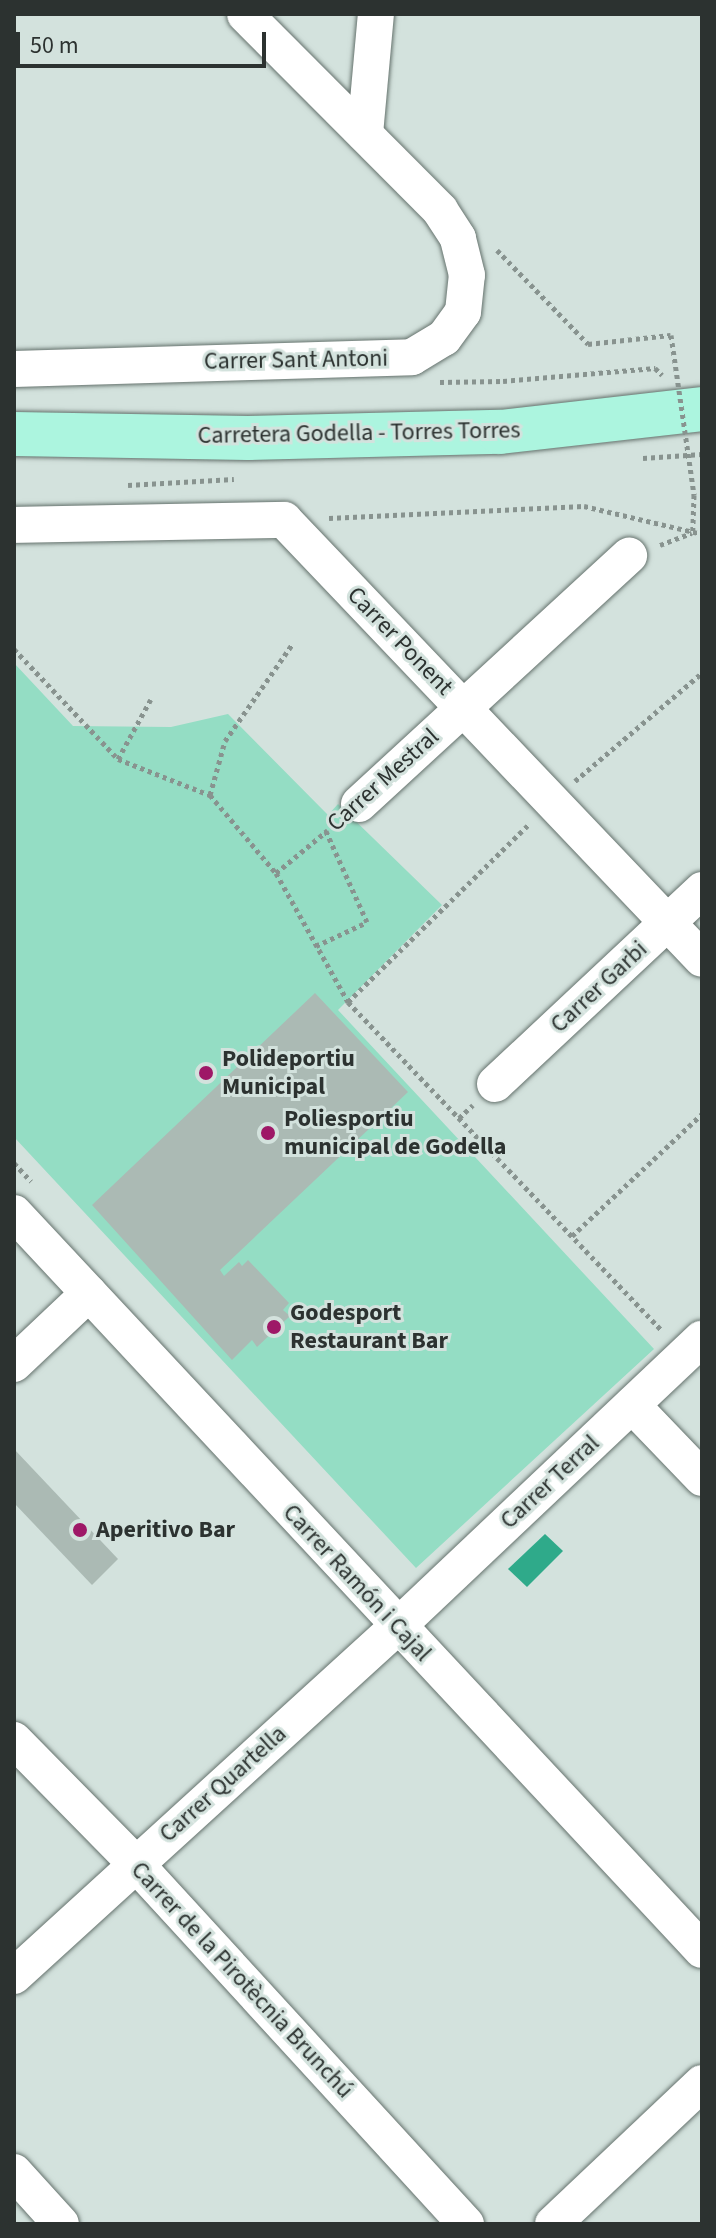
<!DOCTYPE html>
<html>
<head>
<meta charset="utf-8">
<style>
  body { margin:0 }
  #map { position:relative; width:716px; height:2238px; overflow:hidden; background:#d3e2dd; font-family:"Source Sans 3",sans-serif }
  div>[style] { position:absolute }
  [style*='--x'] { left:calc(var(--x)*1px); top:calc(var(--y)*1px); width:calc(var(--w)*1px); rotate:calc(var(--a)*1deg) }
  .green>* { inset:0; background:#94ddc4 }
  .water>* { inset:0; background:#2faa8a }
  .building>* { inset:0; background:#abbab4 }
  .path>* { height:5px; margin-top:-2.5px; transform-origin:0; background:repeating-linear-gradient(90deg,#88938f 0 4px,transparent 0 8px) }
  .roads { filter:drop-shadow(0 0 2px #65726d) drop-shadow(0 0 2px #65726d) }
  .minor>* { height:36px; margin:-18px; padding:0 18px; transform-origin:18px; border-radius:18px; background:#fff }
  .major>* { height:44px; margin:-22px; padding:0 22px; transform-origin:22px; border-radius:22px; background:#acf5df }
  .path-bridge>* { height:5px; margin-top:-2.5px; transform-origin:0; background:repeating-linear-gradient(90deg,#88938f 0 4px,transparent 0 8px) }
  .dots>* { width:22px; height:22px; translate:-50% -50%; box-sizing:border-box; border:4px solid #d3e2dd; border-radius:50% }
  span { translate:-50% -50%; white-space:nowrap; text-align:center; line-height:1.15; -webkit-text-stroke:6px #d3e2dd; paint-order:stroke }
  .street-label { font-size:24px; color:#2c3230 }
  .poi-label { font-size:24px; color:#2c3230; font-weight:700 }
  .left { translate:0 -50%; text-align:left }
  .frame { position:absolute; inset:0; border:16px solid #2c3230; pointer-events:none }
  .scale { position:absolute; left:16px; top:32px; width:250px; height:36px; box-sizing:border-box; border:4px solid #2c3230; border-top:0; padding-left:10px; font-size:24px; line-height:28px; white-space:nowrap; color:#2c3230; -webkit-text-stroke:6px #d3e2dd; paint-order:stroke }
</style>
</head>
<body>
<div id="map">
  <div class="green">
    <i style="clip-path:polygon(14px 663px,73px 726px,171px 727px,228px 714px,328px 815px,338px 804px,442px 905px,338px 1010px,654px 1349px,416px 1568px,14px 1137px)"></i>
  </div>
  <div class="water">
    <i style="clip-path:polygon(545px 1534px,563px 1551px,527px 1587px,508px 1569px)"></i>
  </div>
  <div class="building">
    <i style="clip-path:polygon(315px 993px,408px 1092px,220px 1270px,224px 1276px,239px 1262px,242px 1266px,248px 1260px,289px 1303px,283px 1310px,290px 1316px,257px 1347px,252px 1340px,232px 1360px,92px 1205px)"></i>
    <i style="clip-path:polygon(14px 1449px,118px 1559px,92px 1585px,14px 1503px)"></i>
  </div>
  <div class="path">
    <i style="--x:497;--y:250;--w:131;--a:45.9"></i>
    <i style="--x:440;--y:382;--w:63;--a:-0.9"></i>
    <i style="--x:503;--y:381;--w:153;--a:-4.9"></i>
    <i style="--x:655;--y:368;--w:10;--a:45"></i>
    <i style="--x:643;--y:458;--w:59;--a:-3.9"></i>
    <i style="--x:128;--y:485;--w:106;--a:-3.2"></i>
    <i style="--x:329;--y:518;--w:255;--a:-2.7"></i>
    <i style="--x:584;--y:506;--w:121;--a:13.3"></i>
    <i style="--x:660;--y:545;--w:34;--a:-21"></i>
    <i style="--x:14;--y:649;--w:151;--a:46.6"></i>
    <i style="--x:118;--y:759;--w:99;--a:21.4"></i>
    <i style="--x:210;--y:795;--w:102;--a:49.8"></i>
    <i style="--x:276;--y:873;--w:148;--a:60.8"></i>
    <i style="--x:348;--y:1002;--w:455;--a:46.3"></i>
    <i style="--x:118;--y:759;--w:68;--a:-61.2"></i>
    <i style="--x:575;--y:781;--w:167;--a:-40.4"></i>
    <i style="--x:210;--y:795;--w:56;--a:-74.5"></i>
    <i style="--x:225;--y:741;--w:119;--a:-55.2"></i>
    <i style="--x:276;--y:873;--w:67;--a:-39.6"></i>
    <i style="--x:316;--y:946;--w:56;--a:-25.2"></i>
    <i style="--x:367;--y:922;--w:100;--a:-114.3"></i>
    <i style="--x:348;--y:1002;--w:255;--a:-44.5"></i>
    <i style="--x:459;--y:1118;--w:19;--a:-43"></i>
    <i style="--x:14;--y:1163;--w:25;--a:47"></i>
    <i style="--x:572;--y:1236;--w:178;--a:-43.2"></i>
  </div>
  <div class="roads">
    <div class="minor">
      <i style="--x:365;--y:134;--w:121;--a:-84.8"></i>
      <i style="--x:14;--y:369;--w:398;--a:-1.7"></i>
      <i style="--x:412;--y:357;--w:37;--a:-31"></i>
      <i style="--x:444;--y:338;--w:32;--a:-54"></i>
      <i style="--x:463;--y:312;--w:37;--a:-84"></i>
      <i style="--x:467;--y:275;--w:38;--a:-104"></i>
      <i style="--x:458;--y:238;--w:33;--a:-123"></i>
      <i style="--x:440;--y:210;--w:276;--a:-134.9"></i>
      <i style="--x:14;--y:525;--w:270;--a:-1.1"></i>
      <i style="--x:284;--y:520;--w:606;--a:46.4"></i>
      <i style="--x:359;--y:804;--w:367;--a:-42.6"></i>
      <i style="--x:495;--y:1084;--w:284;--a:-43.1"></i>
      <i style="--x:14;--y:1213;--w:1008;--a:46.97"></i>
      <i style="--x:14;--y:1364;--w:103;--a:-43.4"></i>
      <i style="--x:632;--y:1405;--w:101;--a:46.2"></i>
      <i style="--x:14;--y:1740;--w:173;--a:45.5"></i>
      <i style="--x:135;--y:1863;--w:490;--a:47.5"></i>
      <i style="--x:14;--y:1976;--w:520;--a:-42.35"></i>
      <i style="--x:398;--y:1626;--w:418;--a:-43.4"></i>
      <i style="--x:14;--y:2172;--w:70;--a:47.9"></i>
      <i style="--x:553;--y:2224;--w:205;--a:-43.4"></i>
    </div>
    <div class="major">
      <i style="--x:14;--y:434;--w:234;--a:1"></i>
      <i style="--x:248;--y:438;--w:252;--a:-1.4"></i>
      <i style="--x:500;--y:432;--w:203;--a:-6.5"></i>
    </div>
  </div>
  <div class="path-bridge">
    <i style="--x:588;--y:344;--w:83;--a:-6.2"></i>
    <i style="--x:671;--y:335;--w:162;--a:81.8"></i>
    <i style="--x:694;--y:495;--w:37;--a:92"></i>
  </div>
  <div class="dots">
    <i style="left:206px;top:1073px;background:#9e1867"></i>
    <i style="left:268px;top:1133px;background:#9e1867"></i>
    <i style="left:274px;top:1327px;background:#9e1867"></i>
    <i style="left:80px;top:1530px;background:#9e1867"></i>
  </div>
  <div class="street-label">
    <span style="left:296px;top:360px;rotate:-1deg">Carrer Sant Antoni</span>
    <span style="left:359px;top:433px;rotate:-1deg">Carretera Godella - Torres Torres</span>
    <span style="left:400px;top:641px;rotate:46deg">Carrer Ponent</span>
    <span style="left:383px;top:780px;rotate:-42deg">Carrer Mestral</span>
    <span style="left:599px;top:987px;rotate:-43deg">Carrer Garbi</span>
    <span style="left:550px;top:1482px;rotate:-43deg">Carrer Terral</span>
    <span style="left:357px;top:1583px;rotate:47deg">Carrer Ramón i Cajal</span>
    <span style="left:223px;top:1784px;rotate:-42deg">Carrer Quartella</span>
    <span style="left:242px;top:1980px;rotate:47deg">Carrer de la Pirotècnia Brunchú</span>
  </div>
  <div class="poi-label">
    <span class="left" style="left:222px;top:1073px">Polideportiu<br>Municipal</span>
    <span class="left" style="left:284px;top:1133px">Poliesportiu<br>municipal de Godella</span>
    <span class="left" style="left:290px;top:1327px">Godesport<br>Restaurant Bar</span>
    <span class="left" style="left:96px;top:1530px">Aperitivo Bar</span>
  </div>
  <div class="frame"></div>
  <div class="scale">50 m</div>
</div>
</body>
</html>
